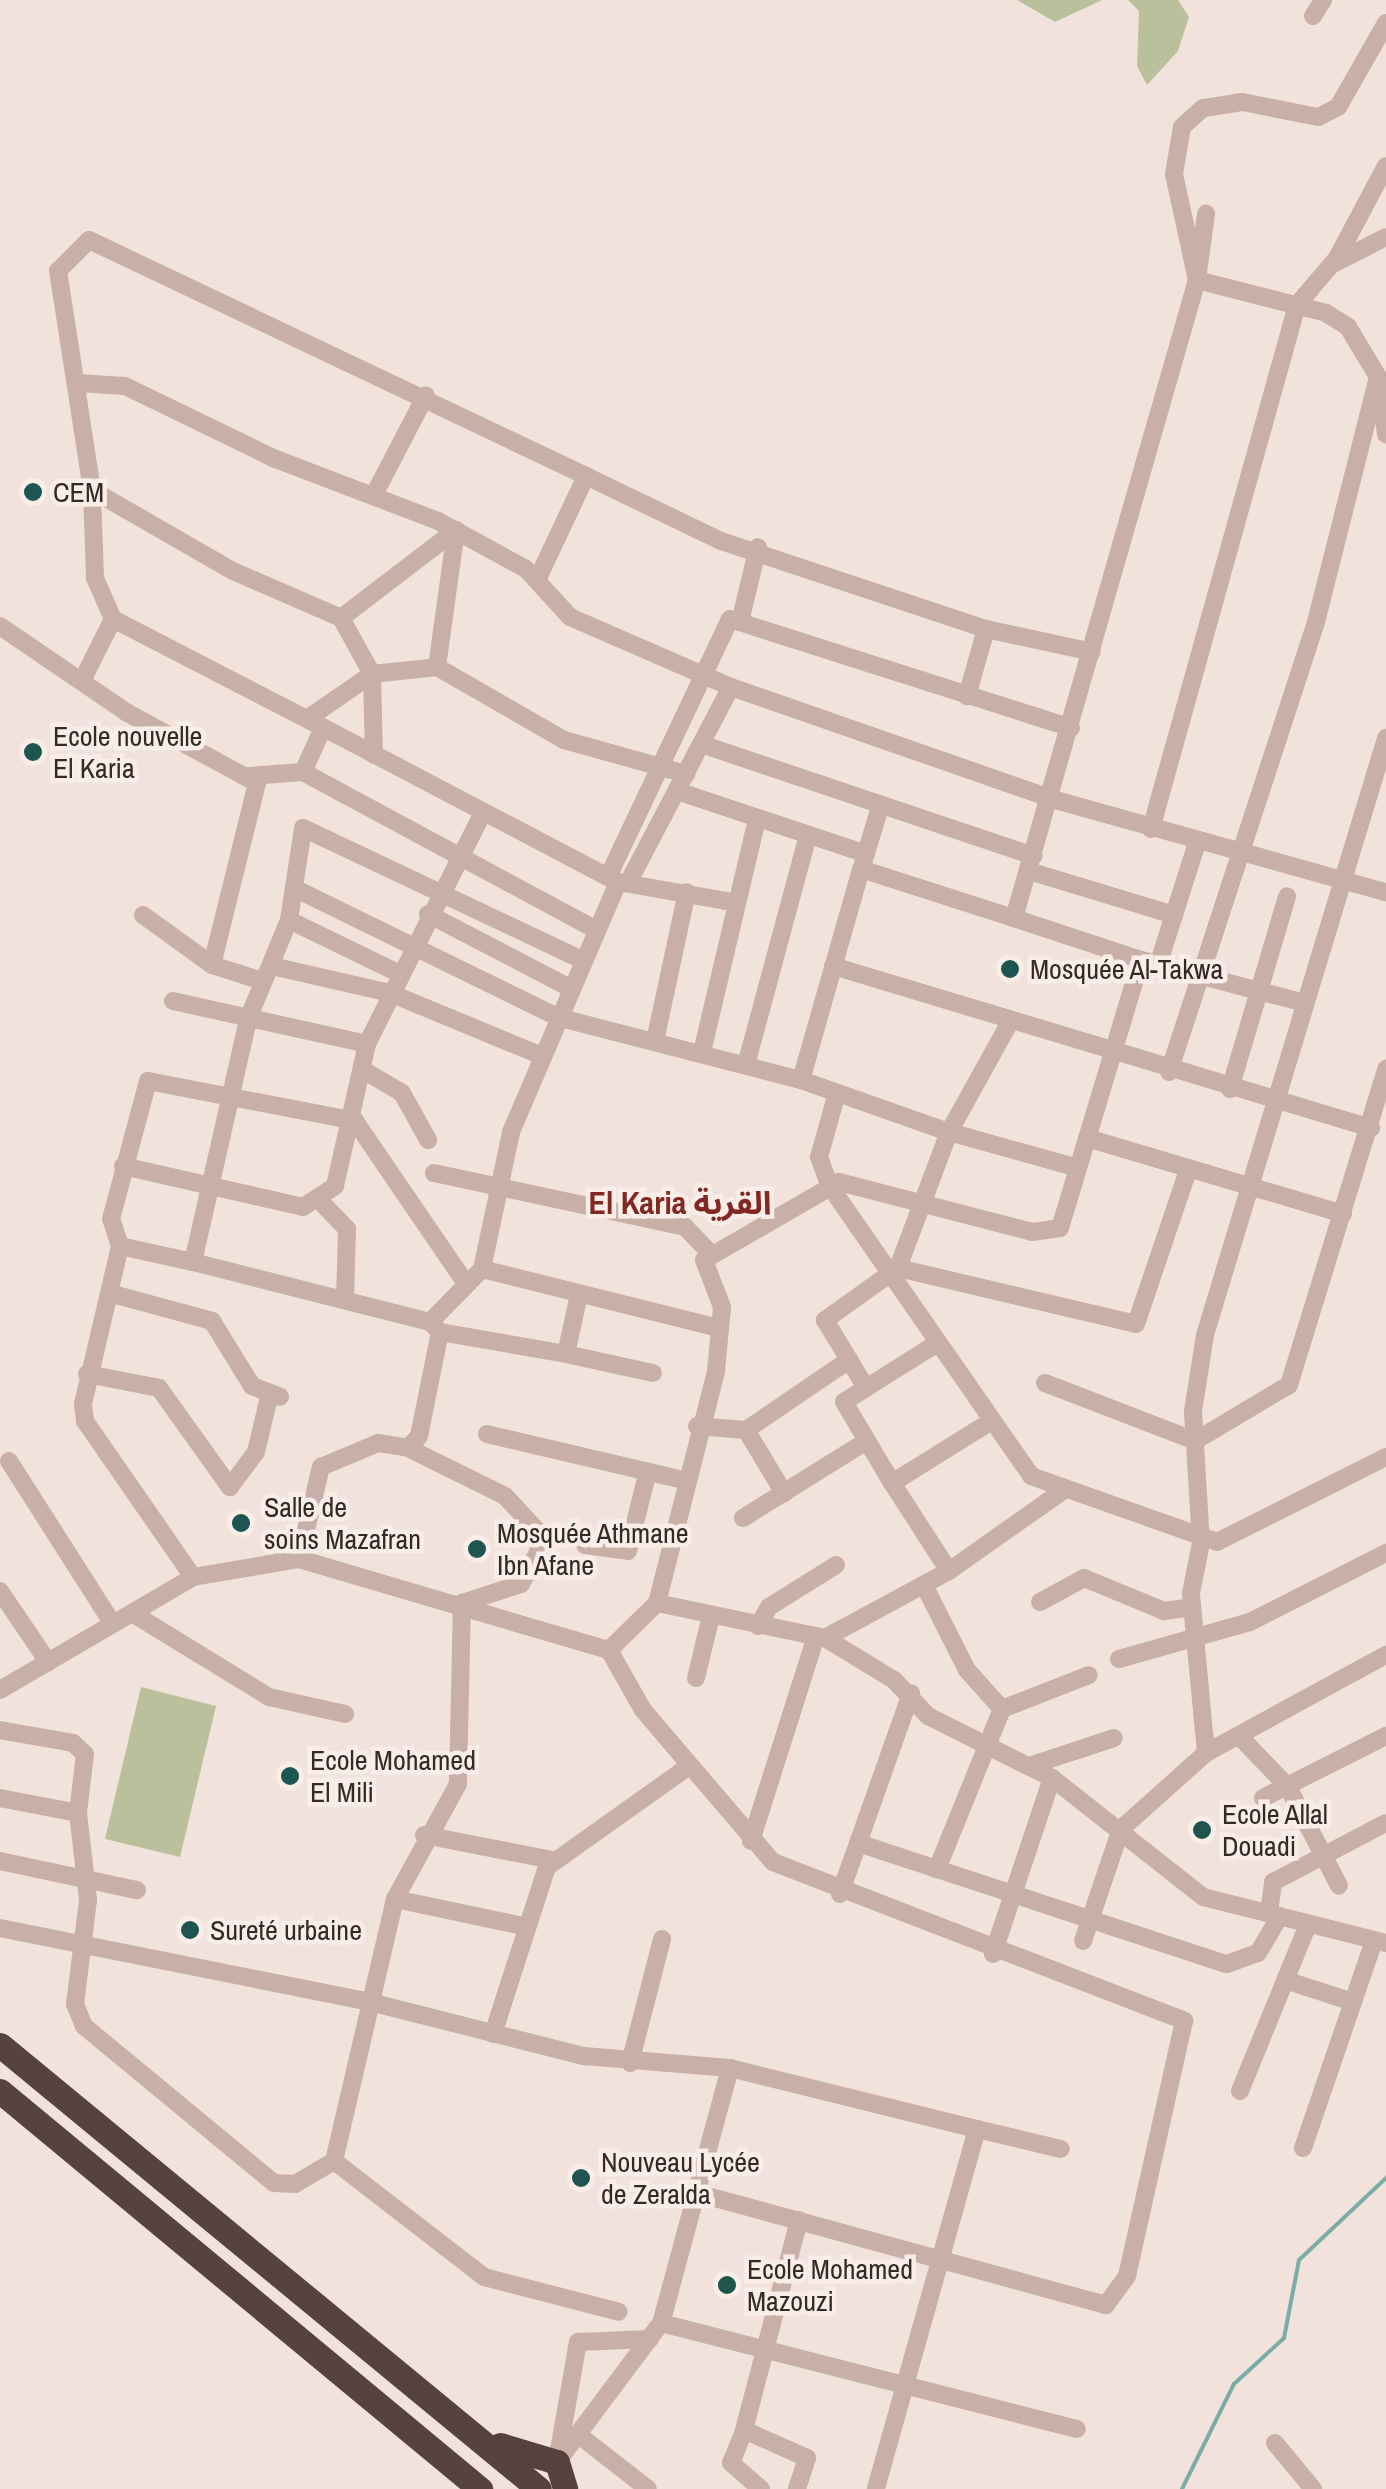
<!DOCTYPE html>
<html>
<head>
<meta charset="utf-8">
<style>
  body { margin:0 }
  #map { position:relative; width:1386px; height:2489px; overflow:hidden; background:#f1e3db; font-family:"Archivo Narrow","Noto Sans Arabic",sans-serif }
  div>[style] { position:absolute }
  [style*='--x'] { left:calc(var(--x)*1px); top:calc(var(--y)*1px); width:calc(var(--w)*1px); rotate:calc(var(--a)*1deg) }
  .green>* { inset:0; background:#bac09c }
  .stream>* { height:4px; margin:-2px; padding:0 2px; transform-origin:2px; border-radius:2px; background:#7bada6 }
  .minor>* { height:18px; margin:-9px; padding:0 9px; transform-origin:9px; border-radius:9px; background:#c9b0a7 }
  .highway>* { height:25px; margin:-12.5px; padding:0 12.5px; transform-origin:12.5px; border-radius:12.5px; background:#56423f }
  .dots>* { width:28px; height:28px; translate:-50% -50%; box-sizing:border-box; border:5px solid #f9ede7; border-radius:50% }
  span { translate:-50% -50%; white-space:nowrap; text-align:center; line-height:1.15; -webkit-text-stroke:9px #f9ede7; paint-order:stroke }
  .poi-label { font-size:28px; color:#352928 }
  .left { translate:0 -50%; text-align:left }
  .quarter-label { font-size:32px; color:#822823; font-weight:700 }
</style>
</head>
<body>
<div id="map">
  <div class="green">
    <i style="clip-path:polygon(1017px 0,1102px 0,1055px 22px)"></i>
    <i style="clip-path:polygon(1128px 0,1178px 0,1189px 17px,1178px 51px,1147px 85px,1137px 66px,1139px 11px)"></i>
    <i style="clip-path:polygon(141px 1687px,216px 1706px,180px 1857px,105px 1839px)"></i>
  </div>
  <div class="stream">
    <i style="--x:1182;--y:2489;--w:117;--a:-63.7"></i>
    <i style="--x:1234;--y:2384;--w:68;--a:-42.6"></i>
    <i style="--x:1284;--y:2338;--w:79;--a:-79.1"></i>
    <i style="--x:1299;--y:2260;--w:120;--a:-43.3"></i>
  </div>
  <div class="minor">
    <i style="--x:1313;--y:16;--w:19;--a:-58"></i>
    <i style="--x:1386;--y:23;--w:97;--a:119.7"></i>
    <i style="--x:1338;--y:107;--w:22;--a:153"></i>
    <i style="--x:1318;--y:117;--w:77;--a:-168.8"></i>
    <i style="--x:1242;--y:102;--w:39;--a:171"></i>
    <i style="--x:1203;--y:108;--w:28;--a:138"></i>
    <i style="--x:1182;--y:127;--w:48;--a:99.7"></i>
    <i style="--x:1174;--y:174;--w:108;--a:77.8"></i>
    <i style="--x:1197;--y:280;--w:133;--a:14.3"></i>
    <i style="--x:1326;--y:313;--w:26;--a:32"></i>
    <i style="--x:1348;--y:327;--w:58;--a:59"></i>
    <i style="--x:1378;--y:377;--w:58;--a:82"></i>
    <i style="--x:1333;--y:264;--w:59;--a:-27"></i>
    <i style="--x:77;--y:383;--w:48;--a:3.6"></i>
    <i style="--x:125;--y:386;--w:165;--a:25.9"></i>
    <i style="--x:273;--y:458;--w:177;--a:20.9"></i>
    <i style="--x:438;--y:521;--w:100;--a:28.6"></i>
    <i style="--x:526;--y:569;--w:65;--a:47.5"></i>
    <i style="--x:570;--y:617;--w:176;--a:23.5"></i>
    <i style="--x:731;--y:687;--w:340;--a:19.2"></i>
    <i style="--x:1052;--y:799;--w:347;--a:15.6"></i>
    <i style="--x:586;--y:476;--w:150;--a:25.7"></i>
    <i style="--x:721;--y:541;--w:279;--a:18.4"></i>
    <i style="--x:986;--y:629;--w:70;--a:105.8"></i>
    <i style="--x:92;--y:490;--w:163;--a:29.9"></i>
    <i style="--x:233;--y:571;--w:118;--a:23.5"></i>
    <i style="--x:341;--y:618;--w:64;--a:61"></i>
    <i style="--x:372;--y:674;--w:65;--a:-6.1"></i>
    <i style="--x:437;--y:667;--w:146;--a:29.9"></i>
    <i style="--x:564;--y:740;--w:127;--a:15.6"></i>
    <i style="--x:375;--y:493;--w:110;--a:-62.5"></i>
    <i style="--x:341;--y:618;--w:145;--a:-37.4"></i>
    <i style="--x:113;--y:619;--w:218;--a:27.3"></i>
    <i style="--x:307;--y:719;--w:79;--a:-34.7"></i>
    <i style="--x:740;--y:622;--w:77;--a:-76.5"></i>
    <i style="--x:0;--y:626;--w:153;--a:34.3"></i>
    <i style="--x:126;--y:712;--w:149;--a:28.5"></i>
    <i style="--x:257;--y:783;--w:187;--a:103.9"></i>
    <i style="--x:212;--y:965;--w:52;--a:17.7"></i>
    <i style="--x:986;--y:629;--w:108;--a:12.2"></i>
    <i style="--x:437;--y:667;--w:138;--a:-82.1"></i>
    <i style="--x:372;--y:674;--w:81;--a:88.6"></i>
    <i style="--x:83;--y:679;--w:67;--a:-63.4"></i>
    <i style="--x:113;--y:619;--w:45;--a:-113.7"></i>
    <i style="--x:95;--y:578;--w:88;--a:-92"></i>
    <i style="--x:92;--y:490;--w:222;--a:-98.8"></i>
    <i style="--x:58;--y:271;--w:44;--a:-45"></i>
    <i style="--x:89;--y:240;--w:550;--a:25.4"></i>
    <i style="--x:586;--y:476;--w:115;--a:115.2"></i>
    <i style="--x:307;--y:719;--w:351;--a:27.7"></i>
    <i style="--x:618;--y:882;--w:115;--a:10"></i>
    <i style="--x:701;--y:744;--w:351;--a:18.6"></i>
    <i style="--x:303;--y:772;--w:48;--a:-65.6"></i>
    <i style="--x:249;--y:776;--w:54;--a:-4.2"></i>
    <i style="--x:303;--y:772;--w:329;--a:28.3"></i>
    <i style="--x:677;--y:791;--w:199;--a:18.4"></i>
    <i style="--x:1151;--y:829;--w:544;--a:-74.43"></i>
    <i style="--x:1297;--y:305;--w:62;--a:-49.6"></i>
    <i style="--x:1337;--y:258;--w:104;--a:-62"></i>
    <i style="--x:863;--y:863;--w:59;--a:-73.1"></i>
    <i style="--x:1029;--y:871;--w:152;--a:16.9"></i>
    <i style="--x:608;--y:877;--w:285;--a:-64.7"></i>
    <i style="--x:730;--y:619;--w:358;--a:17.7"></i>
    <i style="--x:628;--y:883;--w:221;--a:-62.3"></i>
    <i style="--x:294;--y:888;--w:293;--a:26.1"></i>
    <i style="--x:557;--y:1017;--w:252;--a:14.5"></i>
    <i style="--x:801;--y:1080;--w:157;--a:19.4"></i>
    <i style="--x:949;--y:1132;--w:145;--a:110.6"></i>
    <i style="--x:898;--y:1268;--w:90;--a:144.5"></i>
    <i style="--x:825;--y:1320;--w:79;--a:58.9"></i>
    <i style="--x:866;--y:1388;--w:83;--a:-32.2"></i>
    <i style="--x:428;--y:914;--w:158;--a:27.5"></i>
    <i style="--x:143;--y:915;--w:85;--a:35.9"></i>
    <i style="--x:289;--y:920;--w:119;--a:25.9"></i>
    <i style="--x:1141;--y:960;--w:170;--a:14.7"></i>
    <i style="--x:1158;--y:965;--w:131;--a:-72.3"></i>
    <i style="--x:833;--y:966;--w:562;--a:16.76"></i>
    <i style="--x:276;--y:967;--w:117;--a:12.8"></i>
    <i style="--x:390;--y:993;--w:162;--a:22.5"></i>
    <i style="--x:173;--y:1001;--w:199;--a:12.5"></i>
    <i style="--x:1010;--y:1022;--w:126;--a:119"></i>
    <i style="--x:949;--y:1132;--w:134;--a:15.6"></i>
    <i style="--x:655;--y:1041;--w:152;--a:-77.9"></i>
    <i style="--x:702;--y:1052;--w:239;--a:-76.7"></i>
    <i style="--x:746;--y:1065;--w:237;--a:-74.9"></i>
    <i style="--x:363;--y:1070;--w:45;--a:30.5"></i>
    <i style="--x:402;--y:1093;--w:54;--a:61"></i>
    <i style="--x:1169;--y:1072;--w:473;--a:-71.9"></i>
    <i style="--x:1316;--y:622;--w:253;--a:-75.8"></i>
    <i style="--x:801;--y:1080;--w:219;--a:-74.1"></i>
    <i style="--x:861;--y:869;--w:161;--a:17.8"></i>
    <i style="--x:1230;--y:1089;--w:201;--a:-73.5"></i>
    <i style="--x:837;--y:1093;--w:66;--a:105.7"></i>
    <i style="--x:819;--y:1157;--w:30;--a:70"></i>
    <i style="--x:829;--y:1185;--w:354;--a:55.2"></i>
    <i style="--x:1031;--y:1476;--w:197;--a:19.5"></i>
    <i style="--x:1217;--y:1542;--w:189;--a:-26.7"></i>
    <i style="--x:1087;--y:1138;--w:267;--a:16.5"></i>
    <i style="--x:123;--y:1166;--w:185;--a:12.8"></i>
    <i style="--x:303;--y:1207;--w:38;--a:-33"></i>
    <i style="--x:335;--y:1186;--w:146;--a:-77.3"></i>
    <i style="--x:367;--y:1044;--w:259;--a:-63.4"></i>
    <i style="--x:434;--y:1173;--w:257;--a:12.1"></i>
    <i style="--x:685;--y:1227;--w:39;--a:46"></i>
    <i style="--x:317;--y:1198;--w:43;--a:45.9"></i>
    <i style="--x:347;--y:1229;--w:70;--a:91.6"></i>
    <i style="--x:120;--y:1246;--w:28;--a:-108"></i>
    <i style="--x:111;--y:1219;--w:143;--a:-75"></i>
    <i style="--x:148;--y:1081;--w:211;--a:10.9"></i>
    <i style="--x:355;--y:1121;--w:195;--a:55.7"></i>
    <i style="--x:898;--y:1268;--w:244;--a:13.2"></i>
    <i style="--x:1136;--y:1324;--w:163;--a:-71.3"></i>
    <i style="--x:482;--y:1269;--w:243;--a:14"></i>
    <i style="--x:109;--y:1293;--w:107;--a:15.2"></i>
    <i style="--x:212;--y:1321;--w:76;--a:58.4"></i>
    <i style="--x:252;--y:1386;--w:30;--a:21"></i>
    <i style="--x:578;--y:1299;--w:56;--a:102.3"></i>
    <i style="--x:566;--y:1354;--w:89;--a:12.3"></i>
    <i style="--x:430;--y:1322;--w:244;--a:-165.8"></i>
    <i style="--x:193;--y:1262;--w:249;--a:-77.2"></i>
    <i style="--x:248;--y:1019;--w:107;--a:-67.5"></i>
    <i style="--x:289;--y:920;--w:93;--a:-81.3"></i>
    <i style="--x:303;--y:828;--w:306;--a:25.3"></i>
    <i style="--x:440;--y:1332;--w:128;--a:9.9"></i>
    <i style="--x:87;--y:1374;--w:73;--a:11"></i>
    <i style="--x:159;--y:1388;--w:122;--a:54.4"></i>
    <i style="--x:230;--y:1487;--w:44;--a:-53.4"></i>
    <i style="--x:256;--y:1452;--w:61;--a:-76.7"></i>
    <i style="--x:1045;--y:1383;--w:161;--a:21.1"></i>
    <i style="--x:1195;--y:1441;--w:109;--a:-30.8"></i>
    <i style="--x:1289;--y:1385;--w:331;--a:-72.9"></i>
    <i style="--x:866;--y:1388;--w:26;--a:148"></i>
    <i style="--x:844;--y:1402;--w:94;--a:59.3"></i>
    <i style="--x:697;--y:1426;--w:49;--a:4.7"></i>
    <i style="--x:746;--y:1430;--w:74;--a:58.9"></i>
    <i style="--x:746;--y:1430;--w:125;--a:-34.2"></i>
    <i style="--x:487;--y:1434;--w:205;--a:13.2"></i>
    <i style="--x:408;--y:1448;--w:108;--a:26.3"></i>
    <i style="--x:505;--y:1496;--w:59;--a:47.1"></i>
    <i style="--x:545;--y:1539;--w:51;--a:118.1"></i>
    <i style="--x:521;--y:1584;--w:62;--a:162.1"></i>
    <i style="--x:462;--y:1603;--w:181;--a:91.3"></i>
    <i style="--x:458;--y:1784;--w:131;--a:118.7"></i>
    <i style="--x:395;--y:1899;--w:131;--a:11.9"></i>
    <i style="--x:9;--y:1461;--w:193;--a:57.5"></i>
    <i style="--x:743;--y:1518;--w:144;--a:-31.9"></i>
    <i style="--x:585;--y:1545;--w:43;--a:7.9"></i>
    <i style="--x:628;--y:1551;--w:82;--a:-76"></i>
    <i style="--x:299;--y:1559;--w:95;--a:-76.6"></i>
    <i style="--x:321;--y:1467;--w:62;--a:-22.8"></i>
    <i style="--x:378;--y:1443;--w:30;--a:9"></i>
    <i style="--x:408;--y:1448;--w:16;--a:-47"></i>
    <i style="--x:419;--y:1436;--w:106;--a:-78.6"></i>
    <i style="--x:440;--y:1332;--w:14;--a:-135"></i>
    <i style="--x:430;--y:1322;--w:74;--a:-45.5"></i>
    <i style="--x:482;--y:1269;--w:140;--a:-78"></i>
    <i style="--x:511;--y:1132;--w:272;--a:-66.8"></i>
    <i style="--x:949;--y:1571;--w:105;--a:-122.9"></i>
    <i style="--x:892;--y:1483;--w:115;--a:-31.9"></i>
    <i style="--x:193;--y:1577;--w:190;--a:-124.7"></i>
    <i style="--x:85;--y:1421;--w:17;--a:-97"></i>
    <i style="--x:83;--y:1404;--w:162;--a:-76.8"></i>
    <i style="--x:120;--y:1246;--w:75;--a:12.4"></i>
    <i style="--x:924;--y:1585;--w:95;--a:63.2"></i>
    <i style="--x:967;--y:1670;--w:52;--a:48.1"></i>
    <i style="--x:1002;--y:1709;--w:173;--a:112.1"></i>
    <i style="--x:0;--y:1591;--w:86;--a:55.9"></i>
    <i style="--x:1040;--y:1602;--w:50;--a:-28.6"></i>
    <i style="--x:1084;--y:1578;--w:87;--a:22.4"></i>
    <i style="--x:1164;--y:1611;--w:28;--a:-8"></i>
    <i style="--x:657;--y:1603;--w:239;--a:-75.7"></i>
    <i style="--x:716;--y:1371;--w:64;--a:-84.6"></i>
    <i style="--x:722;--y:1307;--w:50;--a:-111"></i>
    <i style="--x:704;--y:1260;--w:156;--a:-30"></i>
    <i style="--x:839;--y:1182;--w:199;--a:14.5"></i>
    <i style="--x:1032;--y:1232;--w:28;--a:-8"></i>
    <i style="--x:1060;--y:1228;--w:280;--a:-73.2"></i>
    <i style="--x:1141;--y:960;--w:134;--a:-161.7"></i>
    <i style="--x:1014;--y:918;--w:664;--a:-74"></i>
    <i style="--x:1197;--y:280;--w:67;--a:-82.2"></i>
    <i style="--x:132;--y:1613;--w:161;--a:31.5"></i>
    <i style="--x:269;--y:1697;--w:78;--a:12.6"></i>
    <i style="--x:758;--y:1626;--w:22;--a:-60"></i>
    <i style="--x:769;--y:1607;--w:79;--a:-32.1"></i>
    <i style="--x:825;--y:1638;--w:141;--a:-28.4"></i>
    <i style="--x:949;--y:1571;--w:137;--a:-35.2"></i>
    <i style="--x:609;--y:1650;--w:69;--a:60.5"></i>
    <i style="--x:643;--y:1710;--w:200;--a:49.5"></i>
    <i style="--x:773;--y:1862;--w:441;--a:21.1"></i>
    <i style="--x:1184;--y:2021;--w:261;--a:102.6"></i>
    <i style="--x:1127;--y:2276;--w:36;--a:126"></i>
    <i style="--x:1106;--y:2305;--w:425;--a:-164.7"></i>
    <i style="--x:1119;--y:1659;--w:136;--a:-15.8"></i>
    <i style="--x:1250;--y:1622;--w:153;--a:-26.9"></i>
    <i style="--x:696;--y:1678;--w:60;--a:-76.4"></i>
    <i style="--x:0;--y:1690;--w:224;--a:-30.3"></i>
    <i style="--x:193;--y:1577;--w:108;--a:-9.6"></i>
    <i style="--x:299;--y:1559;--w:323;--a:16.4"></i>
    <i style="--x:609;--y:1650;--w:67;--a:-44.4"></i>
    <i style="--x:657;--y:1603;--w:172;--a:11.8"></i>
    <i style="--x:825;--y:1638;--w:81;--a:31.3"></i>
    <i style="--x:894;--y:1680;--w:50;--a:46.6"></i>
    <i style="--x:928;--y:1716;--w:139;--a:26.6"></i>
    <i style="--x:1052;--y:1778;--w:192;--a:38.2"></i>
    <i style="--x:1203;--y:1897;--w:189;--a:14.1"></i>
    <i style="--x:1002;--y:1709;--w:93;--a:-21.3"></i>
    <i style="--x:0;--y:1730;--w:74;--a:10.1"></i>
    <i style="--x:73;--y:1743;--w:16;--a:43"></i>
    <i style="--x:85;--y:1754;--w:59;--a:96.8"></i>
    <i style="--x:78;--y:1813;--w:88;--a:83.4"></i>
    <i style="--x:88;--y:1900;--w:105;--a:97.1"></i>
    <i style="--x:75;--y:2004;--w:24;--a:68"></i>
    <i style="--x:84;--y:2026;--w:246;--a:39.6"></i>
    <i style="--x:274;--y:2183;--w:21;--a:3"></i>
    <i style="--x:295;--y:2184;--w:45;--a:-30.5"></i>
    <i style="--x:334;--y:2161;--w:190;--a:37.7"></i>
    <i style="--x:484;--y:2277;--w:139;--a:14.5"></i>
    <i style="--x:1239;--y:1736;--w:71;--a:46.1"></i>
    <i style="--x:1288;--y:1787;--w:111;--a:62.7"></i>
    <i style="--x:1206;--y:1753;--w:205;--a:-28.6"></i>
    <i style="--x:1032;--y:1765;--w:86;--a:-18.2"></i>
    <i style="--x:0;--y:1798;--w:79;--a:10.9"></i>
    <i style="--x:1263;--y:1798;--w:138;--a:-26.8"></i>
    <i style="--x:424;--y:1835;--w:131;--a:11"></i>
    <i style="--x:751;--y:1841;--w:215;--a:-72.4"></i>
    <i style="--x:858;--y:1843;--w:388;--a:18.2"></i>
    <i style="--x:1227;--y:1964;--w:33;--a:-20"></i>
    <i style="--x:1258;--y:1953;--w:43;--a:-59.3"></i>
    <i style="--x:0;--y:1861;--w:140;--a:12"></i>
    <i style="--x:840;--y:1894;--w:213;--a:-70.5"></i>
    <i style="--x:1269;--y:1912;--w:30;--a:-82"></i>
    <i style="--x:1273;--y:1882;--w:127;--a:-27.6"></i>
    <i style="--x:0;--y:1928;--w:377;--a:11.3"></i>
    <i style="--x:370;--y:2002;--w:221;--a:14.2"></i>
    <i style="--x:584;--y:2056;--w:146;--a:4.7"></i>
    <i style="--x:730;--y:2068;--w:264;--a:105.1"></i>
    <i style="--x:661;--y:2323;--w:174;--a:126.8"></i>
    <i style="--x:1083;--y:1941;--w:118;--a:-71.3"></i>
    <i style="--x:1121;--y:1829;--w:114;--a:-41.8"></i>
    <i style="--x:1206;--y:1753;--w:161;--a:-95.4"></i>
    <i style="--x:1191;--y:1593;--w:51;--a:-78.7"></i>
    <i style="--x:1201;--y:1543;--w:132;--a:-93.5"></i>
    <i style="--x:1193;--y:1411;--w:77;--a:-81"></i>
    <i style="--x:1205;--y:1335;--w:624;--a:-73.13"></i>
    <i style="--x:993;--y:1954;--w:186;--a:-71.5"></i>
    <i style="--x:1285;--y:1980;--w:71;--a:17.9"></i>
    <i style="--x:493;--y:2034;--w:176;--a:-72.1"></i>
    <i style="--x:547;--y:1867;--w:174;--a:-35.4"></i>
    <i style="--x:630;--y:2063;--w:128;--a:-75.5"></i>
    <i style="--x:730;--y:2068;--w:254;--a:13.9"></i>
    <i style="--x:977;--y:2129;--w:374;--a:105.7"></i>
    <i style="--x:1240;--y:2091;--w:180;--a:-67.8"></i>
    <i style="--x:977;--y:2129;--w:86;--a:13.4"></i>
    <i style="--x:1303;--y:2148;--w:219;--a:-71.1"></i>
    <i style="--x:334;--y:2161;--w:269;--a:-76.9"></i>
    <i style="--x:661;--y:2323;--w:429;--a:14.3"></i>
    <i style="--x:744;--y:2430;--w:217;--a:-75.3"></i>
    <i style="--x:580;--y:2436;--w:86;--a:37.9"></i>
    <i style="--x:1275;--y:2443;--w:60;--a:50.4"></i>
    <i style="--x:557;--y:2461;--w:121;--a:-80"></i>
    <i style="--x:578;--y:2342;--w:72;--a:-2.4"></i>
    <i style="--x:761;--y:2489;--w:40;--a:-139"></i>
    <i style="--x:731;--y:2463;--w:35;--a:-68"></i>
    <i style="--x:744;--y:2430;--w:69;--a:24"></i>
    <i style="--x:807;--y:2458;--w:33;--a:108"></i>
  </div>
  <div class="highway">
    <i style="--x:0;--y:2045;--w:698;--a:39.48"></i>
    <i style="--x:0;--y:2091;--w:624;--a:39.66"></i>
    <i style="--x:500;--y:2445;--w:59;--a:16.6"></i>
    <i style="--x:557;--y:2462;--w:28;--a:73"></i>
  </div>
  <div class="dots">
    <i style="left:33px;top:492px;background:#1e564f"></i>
    <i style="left:33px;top:752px;background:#1e564f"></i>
    <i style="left:1010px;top:969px;background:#1e564f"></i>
    <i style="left:241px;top:1523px;background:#1e564f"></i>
    <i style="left:477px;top:1549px;background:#1e564f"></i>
    <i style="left:290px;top:1776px;background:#1e564f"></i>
    <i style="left:1202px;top:1830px;background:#1e564f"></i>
    <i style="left:190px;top:1930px;background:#1e564f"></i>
    <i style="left:581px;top:2178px;background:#1e564f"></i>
    <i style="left:727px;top:2285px;background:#1e564f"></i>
  </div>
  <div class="poi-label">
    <span class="left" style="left:53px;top:492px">CEM</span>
    <span class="left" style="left:53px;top:752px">Ecole nouvelle<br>El Karia</span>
    <span class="left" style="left:1030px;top:969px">Mosquée Al-Takwa</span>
    <span class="left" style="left:264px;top:1523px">Salle de<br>soins Mazafran</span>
    <span class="left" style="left:497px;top:1549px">Mosquée Athmane<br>Ibn Afane</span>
    <span class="left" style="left:310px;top:1776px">Ecole Mohamed<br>El Mili</span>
    <span class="left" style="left:1222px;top:1830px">Ecole Allal<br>Douadi</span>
    <span class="left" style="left:210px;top:1930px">Sureté urbaine</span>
    <span class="left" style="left:601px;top:2178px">Nouveau Lycée<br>de Zeralda</span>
    <span class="left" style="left:747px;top:2285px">Ecole Mohamed<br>Mazouzi</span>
  </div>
  <div class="quarter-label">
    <span style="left:680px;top:1203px">El Karia القرية</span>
  </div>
</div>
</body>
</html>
